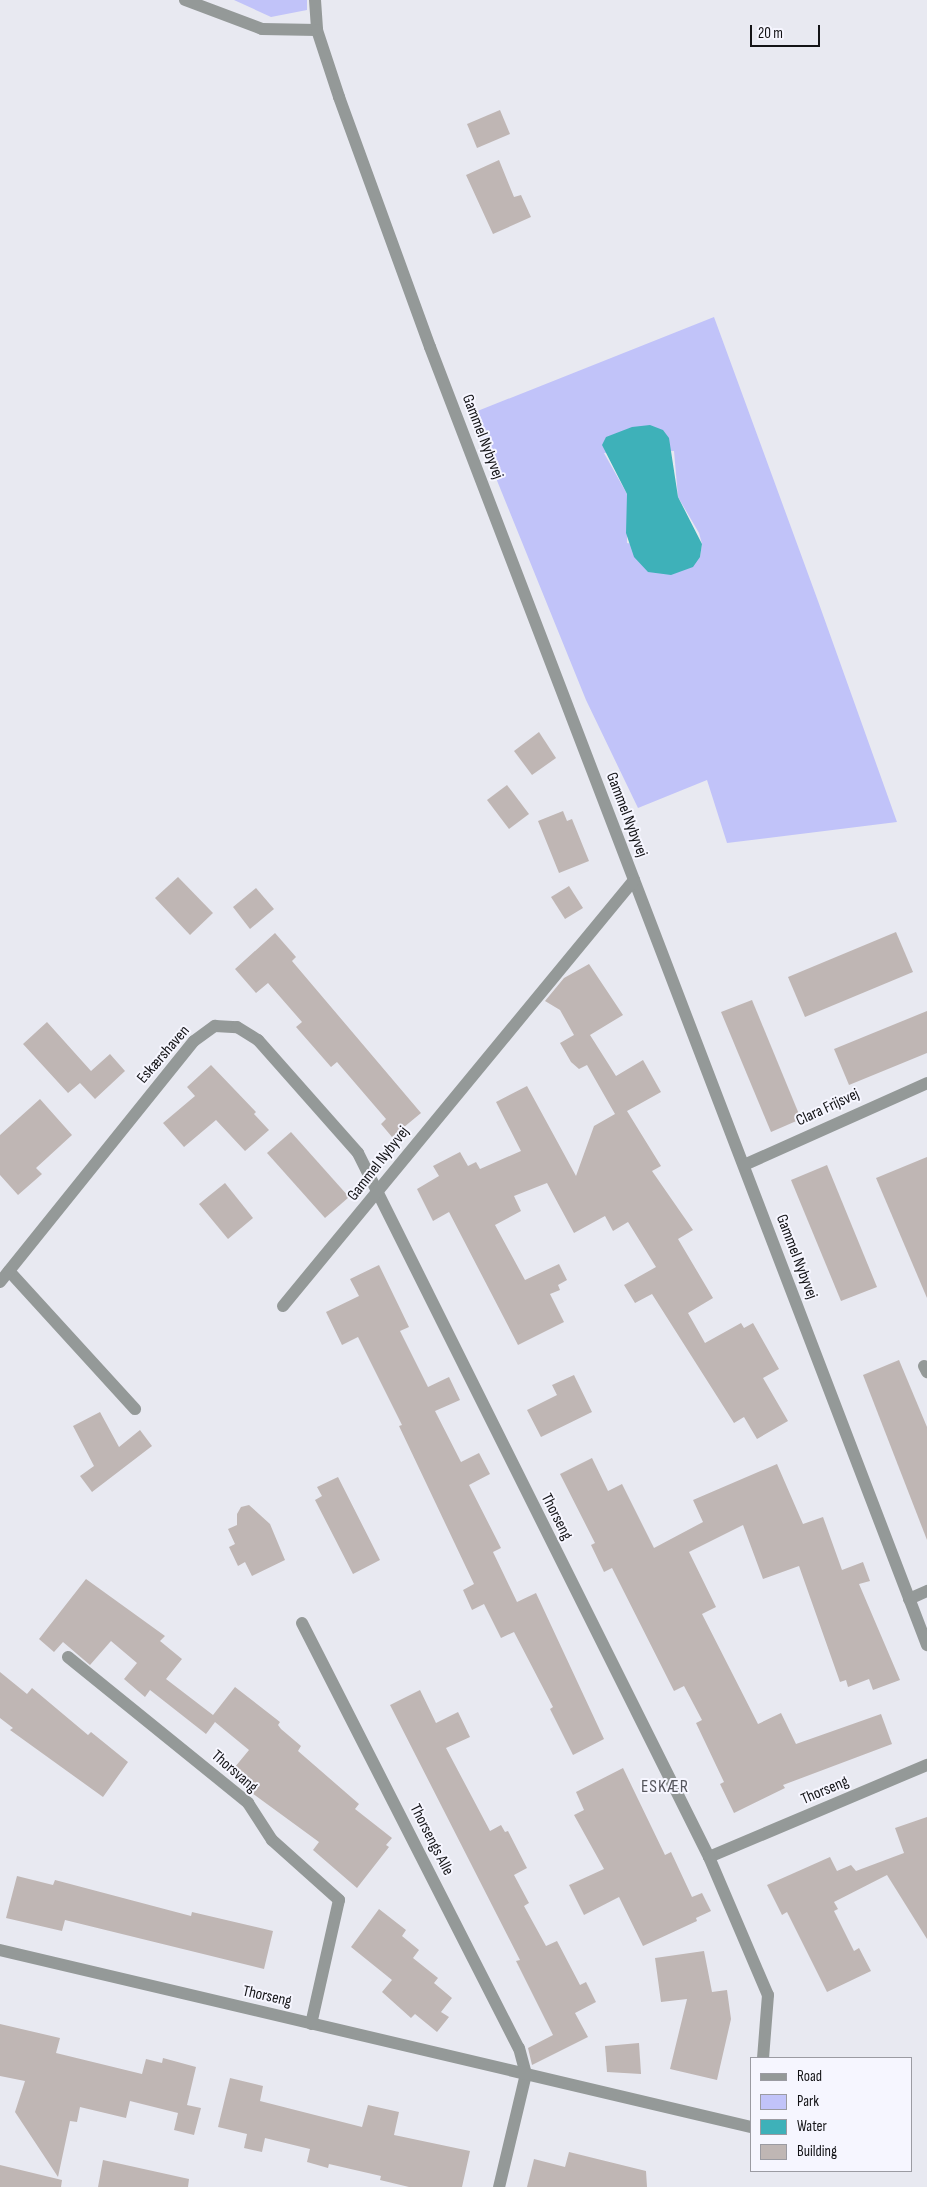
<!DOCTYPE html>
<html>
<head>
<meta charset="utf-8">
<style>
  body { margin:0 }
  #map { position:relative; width:927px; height:2187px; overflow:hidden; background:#e8e9f1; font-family:"Sofia Sans Condensed",sans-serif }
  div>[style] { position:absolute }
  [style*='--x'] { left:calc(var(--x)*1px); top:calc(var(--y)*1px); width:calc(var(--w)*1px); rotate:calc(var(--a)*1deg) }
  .green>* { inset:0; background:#c1c3f9 }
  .water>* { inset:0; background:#3eb1b9 }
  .building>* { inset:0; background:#bfb6b4 }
  .minor>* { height:12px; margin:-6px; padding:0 6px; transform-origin:6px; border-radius:6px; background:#949998 }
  span { translate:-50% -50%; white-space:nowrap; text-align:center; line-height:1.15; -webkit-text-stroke:4px #f6f6ff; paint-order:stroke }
  .street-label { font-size:16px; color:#131316 }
  .neighbourhood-label { font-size:18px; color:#56565d; letter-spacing:1px }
  .legend { position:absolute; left:750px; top:2057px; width:162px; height:115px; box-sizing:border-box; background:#f6f6ff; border:1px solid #9b9ba2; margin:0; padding:6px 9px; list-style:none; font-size:15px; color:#131316 }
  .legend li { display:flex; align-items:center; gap:10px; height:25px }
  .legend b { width:25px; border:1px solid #9b9ba2 }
  .scale { position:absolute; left:750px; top:25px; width:70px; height:22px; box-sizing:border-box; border:2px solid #131316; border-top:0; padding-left:6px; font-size:15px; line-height:18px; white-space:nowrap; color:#131316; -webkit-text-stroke:4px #f6f6ff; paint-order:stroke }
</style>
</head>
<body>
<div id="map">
  <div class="green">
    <i style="clip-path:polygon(234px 0,307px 0,307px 10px,271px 17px)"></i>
    <i style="clip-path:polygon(evenodd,714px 317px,818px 601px,897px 822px,727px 843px,707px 780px,638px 808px,586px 700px,470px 414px,714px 317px,674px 451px,678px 497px,699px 533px,702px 544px,700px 557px,627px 543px,627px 494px,604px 453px,674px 451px)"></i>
  </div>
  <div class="water">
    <i style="clip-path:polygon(650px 425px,663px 430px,669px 438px,678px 497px,702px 544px,700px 557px,693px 567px,671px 575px,648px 572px,634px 557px,626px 533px,627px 494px,602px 445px,606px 437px,632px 427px)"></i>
  </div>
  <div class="building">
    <i style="clip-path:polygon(500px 110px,510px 134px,477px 148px,467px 124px)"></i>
    <i style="clip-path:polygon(499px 160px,514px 197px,521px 195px,531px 217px,493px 234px,466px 175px)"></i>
    <i style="clip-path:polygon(539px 732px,556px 758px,532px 775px,514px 751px)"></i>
    <i style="clip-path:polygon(507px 785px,529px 814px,509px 829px,487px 800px)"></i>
    <i style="clip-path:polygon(563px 811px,567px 821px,572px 819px,589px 861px,559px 873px,538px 821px)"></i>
    <i style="clip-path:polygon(178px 877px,213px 913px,190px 935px,155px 898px)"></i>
    <i style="clip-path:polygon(569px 886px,583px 908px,565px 919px,551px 897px)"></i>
    <i style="clip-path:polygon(256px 888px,274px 909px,250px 929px,233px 907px)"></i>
    <i style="clip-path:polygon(896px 932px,913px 972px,805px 1017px,788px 977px)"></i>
    <i style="clip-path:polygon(275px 933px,296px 957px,292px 961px,421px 1113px,392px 1137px,381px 1124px,386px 1119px,337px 1062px,331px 1067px,296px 1027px,302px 1022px,268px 983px,256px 993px,235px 969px)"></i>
    <i style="clip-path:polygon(589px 964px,623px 1015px,590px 1035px,616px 1076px,643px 1060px,661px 1092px,627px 1111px,661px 1166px,652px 1171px,693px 1230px,678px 1239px,713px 1298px,688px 1313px,705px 1343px,741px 1323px,744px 1328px,753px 1323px,779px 1369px,763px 1378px,788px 1421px,757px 1439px,744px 1417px,734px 1423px,652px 1294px,635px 1303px,624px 1285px,656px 1267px,628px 1222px,613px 1231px,605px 1216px,574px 1233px,547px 1183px,514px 1196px,521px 1211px,495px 1225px,525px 1280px,559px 1264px,567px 1280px,558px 1285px,560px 1290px,550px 1294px,564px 1322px,518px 1345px,449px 1212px,433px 1221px,417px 1189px,439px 1176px,433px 1166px,460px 1152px,468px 1166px,476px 1162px,480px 1169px,521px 1151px,496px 1102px,527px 1086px,576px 1176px,594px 1126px,615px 1114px,587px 1065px,579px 1069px,571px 1062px,560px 1043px,574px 1035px,560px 1010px,545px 1001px,564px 978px)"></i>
    <i style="clip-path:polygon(752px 1000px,801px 1119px,771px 1132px,721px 1012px)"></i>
    <i style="clip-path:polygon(927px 1011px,927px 1053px,849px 1085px,834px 1049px)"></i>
    <i style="clip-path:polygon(47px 1022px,91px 1071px,110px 1054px,125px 1071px,95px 1099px,80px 1083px,68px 1093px,23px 1044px)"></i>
    <i style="clip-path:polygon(211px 1065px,256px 1112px,254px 1114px,269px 1130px,245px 1151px,216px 1120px,184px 1147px,163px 1123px,195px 1096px,187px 1087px)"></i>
    <i style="clip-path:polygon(40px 1099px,72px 1135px,36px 1168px,42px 1174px,18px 1195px,0 1175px,0 1135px)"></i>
    <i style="clip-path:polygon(291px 1132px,349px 1197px,325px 1218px,267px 1153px)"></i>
    <i style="clip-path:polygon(927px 1157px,927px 1298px,876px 1178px)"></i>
    <i style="clip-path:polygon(827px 1165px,877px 1287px,841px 1301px,791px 1180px)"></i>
    <i style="clip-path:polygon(225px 1183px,253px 1218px,228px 1239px,199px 1204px)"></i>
    <i style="clip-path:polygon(379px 1265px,409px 1327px,400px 1331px,428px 1387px,449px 1377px,460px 1400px,435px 1411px,461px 1462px,479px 1453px,490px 1474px,469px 1485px,501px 1548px,493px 1552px,517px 1602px,536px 1593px,604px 1739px,573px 1755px,550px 1709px,553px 1707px,514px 1632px,501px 1638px,484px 1604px,472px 1610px,463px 1590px,474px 1584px,399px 1426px,402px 1425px,358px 1337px,342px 1345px,326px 1312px,359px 1296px,350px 1279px)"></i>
    <i style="clip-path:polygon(899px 1360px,927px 1427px,927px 1540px,863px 1375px)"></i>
    <i style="clip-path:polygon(574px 1375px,592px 1412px,541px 1437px,527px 1410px,557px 1395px,552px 1385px)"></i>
    <i style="clip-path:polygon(100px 1412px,119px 1447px,140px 1430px,152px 1446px,92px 1492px,80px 1476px,94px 1466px,73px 1426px)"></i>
    <i style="clip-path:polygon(592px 1458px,608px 1491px,622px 1484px,654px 1548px,703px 1522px,693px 1500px,777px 1464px,803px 1524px,823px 1517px,842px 1570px,863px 1562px,870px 1581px,859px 1584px,900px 1680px,873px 1690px,869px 1679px,848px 1687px,846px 1680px,840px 1682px,799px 1566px,763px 1579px,743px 1525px,689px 1552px,716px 1607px,702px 1614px,758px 1724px,781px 1713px,796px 1744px,881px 1714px,892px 1744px,783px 1785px,785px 1788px,734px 1813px,720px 1784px,724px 1782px,696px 1723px,702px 1720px,684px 1686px,674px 1691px,612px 1568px,604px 1572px,591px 1545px,595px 1543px,560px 1474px)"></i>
    <i style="clip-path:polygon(338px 1477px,380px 1560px,353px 1574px,315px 1500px,322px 1496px,317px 1487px)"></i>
    <i style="clip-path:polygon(249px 1505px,270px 1524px,285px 1560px,252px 1576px,245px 1562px,238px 1566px,229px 1547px,235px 1544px,228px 1529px,237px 1525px,237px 1514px,241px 1507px)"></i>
    <i style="clip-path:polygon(86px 1579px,165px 1636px,160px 1641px,182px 1659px,166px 1679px,213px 1715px,235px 1687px,280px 1722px,278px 1725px,281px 1729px,301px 1746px,298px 1751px,359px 1804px,355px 1809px,392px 1838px,386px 1845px,389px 1847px,357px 1888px,313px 1850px,319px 1842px,245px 1788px,251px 1781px,235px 1767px,249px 1750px,215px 1722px,206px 1734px,150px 1690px,145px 1697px,124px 1679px,137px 1663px,111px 1641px,90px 1665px,63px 1642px,54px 1652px,39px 1639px)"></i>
    <i style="clip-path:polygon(0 1672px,27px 1694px,32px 1688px,88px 1735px,91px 1732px,128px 1762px,103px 1797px,10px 1730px,13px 1728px,0 1718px)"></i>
    <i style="clip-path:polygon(420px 1690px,436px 1723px,458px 1712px,470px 1737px,446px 1748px,490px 1831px,501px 1825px,505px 1832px,508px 1831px,527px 1868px,514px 1875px,529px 1903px,524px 1906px,546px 1946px,557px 1941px,580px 1985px,586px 1982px,596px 2002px,575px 2013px,588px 2037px,532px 2065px,528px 2048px,553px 2035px,516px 1961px,520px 1960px,390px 1705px)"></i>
    <i style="clip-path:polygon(623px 1768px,665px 1855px,671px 1852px,692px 1897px,702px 1893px,711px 1911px,696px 1918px,697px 1921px,643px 1946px,619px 1897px,584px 1915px,569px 1885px,604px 1869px,574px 1815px,584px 1810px,576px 1792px)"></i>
    <i style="clip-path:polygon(927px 1817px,927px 1939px,887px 1875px,834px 1902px,838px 1909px,834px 1911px,854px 1951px,859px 1948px,871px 1971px,827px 1992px,787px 1912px,782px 1915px,767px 1885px,830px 1857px,837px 1871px,851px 1865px,856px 1871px,904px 1853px,895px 1828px)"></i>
    <i style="clip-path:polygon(17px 1876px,53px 1885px,55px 1880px,191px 1916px,192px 1912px,273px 1931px,264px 1969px,65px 1920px,62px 1931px,6px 1918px)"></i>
    <i style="clip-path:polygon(379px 1909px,406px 1930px,402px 1936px,419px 1950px,413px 1958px,438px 1978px,434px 1983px,452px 1998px,441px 2012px,449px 2017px,437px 2032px,415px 2014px,411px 2018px,382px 1992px,392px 1980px,351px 1947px)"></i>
    <i style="clip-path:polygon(704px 1951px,712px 1992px,727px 1990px,731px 2019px,717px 2080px,670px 2069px,687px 1999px,661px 2002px,655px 1958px)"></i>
    <i style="clip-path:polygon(0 2024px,60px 2038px,56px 2053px,142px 2074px,146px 2059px,162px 2063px,163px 2058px,196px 2067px,187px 2105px,201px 2108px,194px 2135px,174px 2130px,178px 2113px,130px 2101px,126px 2118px,80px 2107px,77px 2122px,70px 2121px,58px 2177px,15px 2112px,25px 2081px,0 2076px)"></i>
    <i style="clip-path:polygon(639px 2043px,641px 2074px,607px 2072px,605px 2046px)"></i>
    <i style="clip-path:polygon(230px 2078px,263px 2086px,260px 2101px,362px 2127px,368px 2105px,399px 2112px,394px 2135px,470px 2151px,462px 2187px,409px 2187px,380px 2180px,381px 2176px,329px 2164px,328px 2168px,307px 2162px,310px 2149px,265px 2138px,262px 2152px,244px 2148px,247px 2134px,218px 2127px)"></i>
    <i style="clip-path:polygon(569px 2152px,646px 2171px,647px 2187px,527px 2187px,534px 2159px,565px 2167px)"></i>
    <i style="clip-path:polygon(103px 2160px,189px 2179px,188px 2187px,98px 2187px)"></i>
    <i style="clip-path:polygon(0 2165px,62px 2180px,61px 2187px,0 2187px)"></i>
  </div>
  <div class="minor">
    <i style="--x:185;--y:0;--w:82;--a:20.6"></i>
    <i style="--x:262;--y:29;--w:55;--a:1"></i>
    <i style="--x:315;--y:0;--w:30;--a:86"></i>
    <i style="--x:317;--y:30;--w:71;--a:71.8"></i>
    <i style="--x:339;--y:97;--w:266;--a:70"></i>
    <i style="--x:430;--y:347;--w:1390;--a:69.05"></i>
    <i style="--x:744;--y:1165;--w:201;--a:-24.1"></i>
    <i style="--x:9;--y:1271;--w:187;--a:47.6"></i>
    <i style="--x:0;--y:1282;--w:309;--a:-51.2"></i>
    <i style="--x:194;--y:1041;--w:26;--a:-36"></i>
    <i style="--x:215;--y:1026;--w:22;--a:3"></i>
    <i style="--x:237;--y:1027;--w:25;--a:32"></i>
    <i style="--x:258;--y:1040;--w:151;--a:48.5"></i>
    <i style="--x:358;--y:1153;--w:787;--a:63.5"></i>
    <i style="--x:709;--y:1857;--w:237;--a:-22.9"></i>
    <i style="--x:283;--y:1306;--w:552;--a:-50.51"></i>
    <i style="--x:924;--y:1366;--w:7;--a:63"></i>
    <i style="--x:909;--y:1599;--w:20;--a:-24"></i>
    <i style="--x:302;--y:1623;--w:477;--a:63"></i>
    <i style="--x:519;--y:2048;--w:27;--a:75"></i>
    <i style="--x:526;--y:2074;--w:116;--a:103.4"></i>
    <i style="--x:68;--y:1657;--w:232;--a:39"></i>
    <i style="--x:248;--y:1803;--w:44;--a:57"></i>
    <i style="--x:272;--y:1840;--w:90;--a:41.8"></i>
    <i style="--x:339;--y:1900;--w:127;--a:102.7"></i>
    <i style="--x:709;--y:1857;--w:150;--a:66.9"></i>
    <i style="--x:768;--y:1995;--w:63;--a:94.5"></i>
    <i style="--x:0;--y:1950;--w:772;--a:13.26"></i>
  </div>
  <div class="street-label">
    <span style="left:482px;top:437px;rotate:69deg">Gammel Nybyvej</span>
    <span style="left:626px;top:815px;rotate:69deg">Gammel Nybyvej</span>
    <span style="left:164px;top:1055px;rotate:-49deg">Eskærshaven</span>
    <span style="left:828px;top:1108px;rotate:-25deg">Clara Frijsvej</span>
    <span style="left:379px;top:1164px;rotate:-52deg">Gammel Nybyvej</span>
    <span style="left:796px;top:1257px;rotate:69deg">Gammel Nybyvej</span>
    <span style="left:556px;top:1517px;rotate:63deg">Thorseng</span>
    <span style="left:234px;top:1772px;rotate:41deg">Thorsvang</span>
    <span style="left:825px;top:1791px;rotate:-23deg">Thorseng</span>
    <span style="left:431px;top:1840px;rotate:63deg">Thorsengs Alle</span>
    <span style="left:267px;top:1997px;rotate:13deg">Thorseng</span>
  </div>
  <div class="neighbourhood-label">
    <span style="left:665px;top:1787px">ESKÆR</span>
  </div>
  <ul class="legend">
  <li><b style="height:6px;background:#949998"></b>Road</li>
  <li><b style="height:14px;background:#c1c3f9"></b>Park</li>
  <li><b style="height:14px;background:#3eb1b9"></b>Water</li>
  <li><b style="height:14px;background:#bfb6b4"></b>Building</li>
  </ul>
  <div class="scale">20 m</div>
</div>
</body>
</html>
